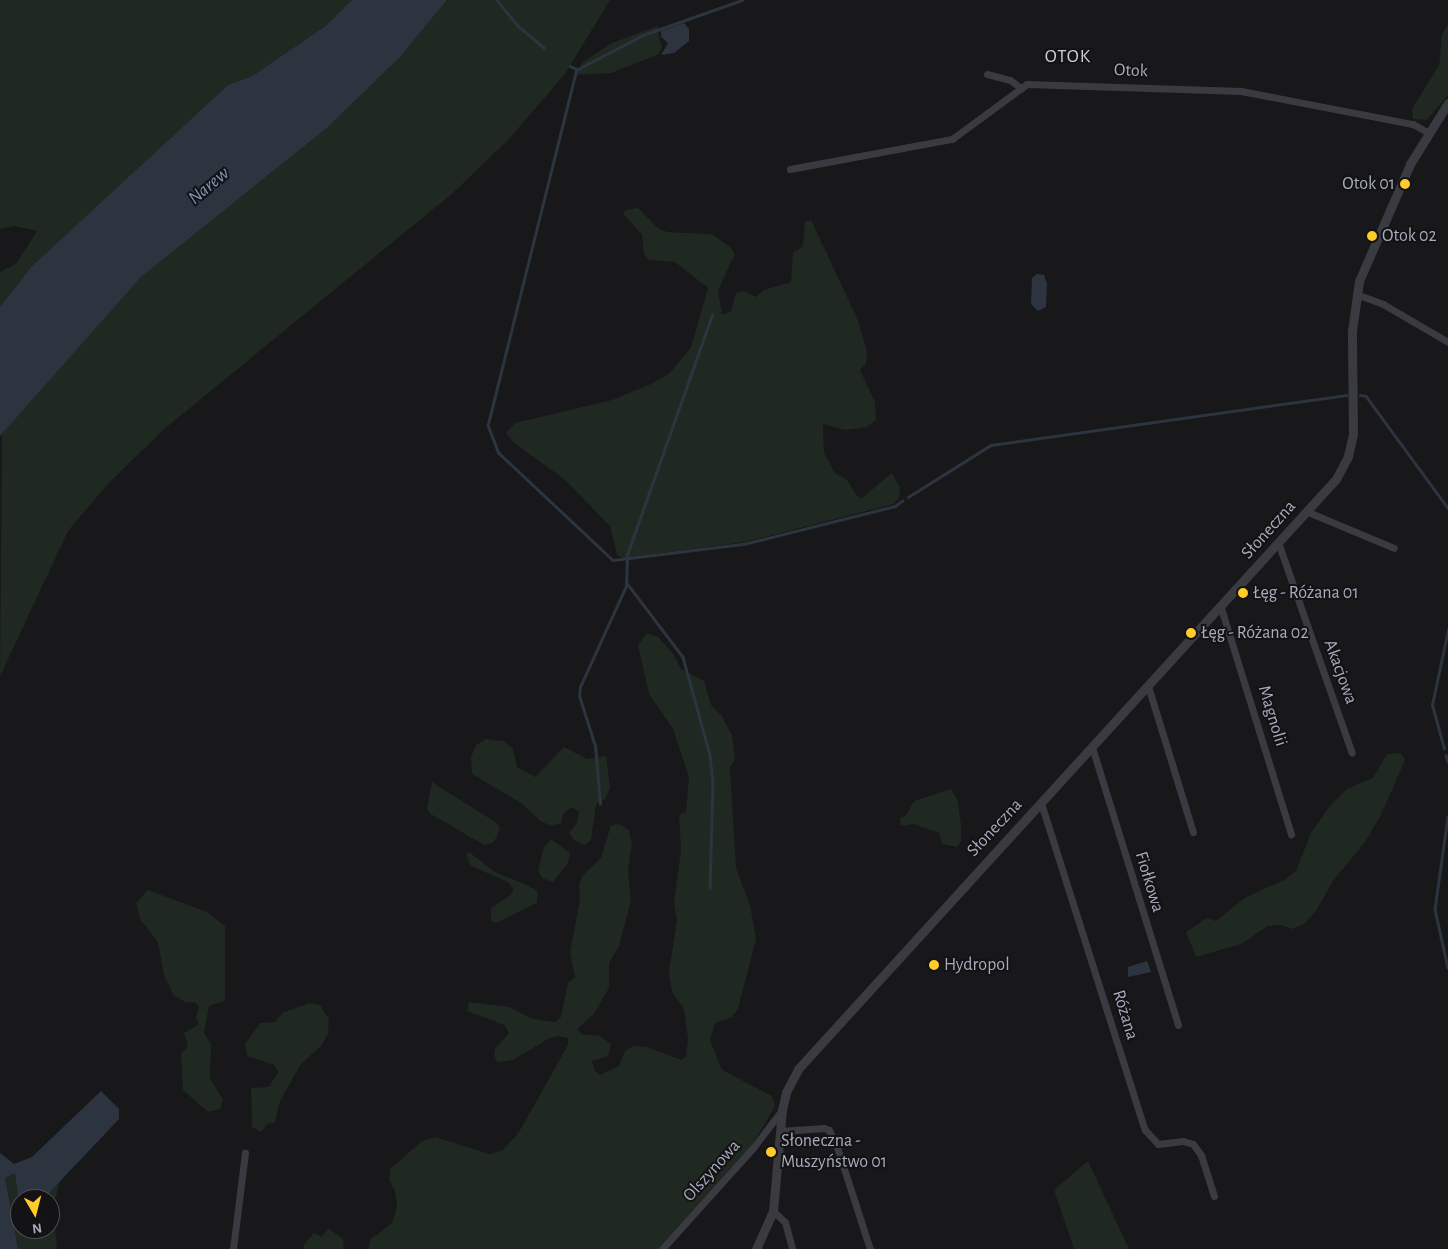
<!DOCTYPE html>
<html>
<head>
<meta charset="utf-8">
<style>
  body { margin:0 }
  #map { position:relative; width:1448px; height:1249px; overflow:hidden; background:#18171a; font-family:"Alegreya Sans",sans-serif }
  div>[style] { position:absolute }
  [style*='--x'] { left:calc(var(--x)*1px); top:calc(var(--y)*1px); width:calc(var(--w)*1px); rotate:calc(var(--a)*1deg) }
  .green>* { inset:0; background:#1f2821 }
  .water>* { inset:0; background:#2c353f }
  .stream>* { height:2.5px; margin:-1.25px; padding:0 1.25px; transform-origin:1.25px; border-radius:1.25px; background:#2c353f }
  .minor>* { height:7px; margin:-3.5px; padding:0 3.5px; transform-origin:3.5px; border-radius:3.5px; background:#3a3a41 }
  .tertiary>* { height:9px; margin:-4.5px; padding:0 4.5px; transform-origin:4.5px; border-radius:4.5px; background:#3a3a41 }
  .dots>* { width:14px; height:14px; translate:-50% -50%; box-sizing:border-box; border:2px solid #131215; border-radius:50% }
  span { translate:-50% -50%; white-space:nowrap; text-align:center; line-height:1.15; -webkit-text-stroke:4px #131215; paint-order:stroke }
  .street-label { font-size:18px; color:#a8acbb }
  .poi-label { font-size:18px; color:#a8acbb }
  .right { translate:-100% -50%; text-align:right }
  .left { translate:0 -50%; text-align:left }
  .neighbourhood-label { font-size:19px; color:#caccd6; letter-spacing:1px }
  .water-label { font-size:19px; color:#7d97b8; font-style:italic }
  .north { position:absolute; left:10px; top:1189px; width:50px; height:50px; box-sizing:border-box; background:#131215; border:1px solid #4f5057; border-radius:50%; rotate:172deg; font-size:14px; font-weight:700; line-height:20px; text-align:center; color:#a8acbb }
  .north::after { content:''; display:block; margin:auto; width:18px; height:22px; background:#ffcc2a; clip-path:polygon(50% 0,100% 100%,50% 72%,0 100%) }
</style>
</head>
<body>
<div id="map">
  <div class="green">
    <i style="clip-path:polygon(0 0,352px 0,327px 25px,252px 76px,228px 85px,32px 266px,0 307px,0 272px,16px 264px,37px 231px,15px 226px,0 229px)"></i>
    <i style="clip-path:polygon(447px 0,610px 0,565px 74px,509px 139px,454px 192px,163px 430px,107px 485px,68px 531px,0 676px,2px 431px,141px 277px,328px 127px,400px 57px)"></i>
    <i style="clip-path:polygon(1448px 24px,1448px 95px,1427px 120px,1413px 119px,1412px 109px,1439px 65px,1442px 35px)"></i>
    <i style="clip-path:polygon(657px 26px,662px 48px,659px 54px,611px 73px,574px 75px,583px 62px,610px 44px)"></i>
    <i style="clip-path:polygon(638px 208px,658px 228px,667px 232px,712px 234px,731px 248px,735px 254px,718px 290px,722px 315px,731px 311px,736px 293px,743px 291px,756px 297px,764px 290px,791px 282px,793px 253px,803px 246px,805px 222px,811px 220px,858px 320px,867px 352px,866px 364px,860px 370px,875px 402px,876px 420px,867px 427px,845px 430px,823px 424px,824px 453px,835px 473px,847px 480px,857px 496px,862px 498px,892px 473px,900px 488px,899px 498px,894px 504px,745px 542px,623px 558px,617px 555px,610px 526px,564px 479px,514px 443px,506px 433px,515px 423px,612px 400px,651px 384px,669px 374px,691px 347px,708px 288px,675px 262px,648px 260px,644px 254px,642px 235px,623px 214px,626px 210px)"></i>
    <i style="clip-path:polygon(646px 633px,658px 637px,674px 655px,681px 669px,704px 681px,711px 705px,722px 716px,732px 736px,735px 759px,730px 768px,736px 868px,750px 905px,756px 939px,738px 1009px,732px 1017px,715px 1023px,710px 1040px,722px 1070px,772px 1096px,775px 1106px,751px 1147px,659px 1249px,368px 1249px,371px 1239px,392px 1223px,397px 1207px,395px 1191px,389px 1180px,390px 1169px,422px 1141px,435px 1137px,490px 1154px,503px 1150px,519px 1132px,568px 1045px,568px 1038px,557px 1036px,548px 1039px,513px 1060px,498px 1062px,494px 1058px,495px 1049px,509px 1033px,504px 1025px,467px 1011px,469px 1002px,509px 1007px,533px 1019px,555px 1022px,561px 1017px,568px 983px,575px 977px,570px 952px,580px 899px,579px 884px,583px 875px,601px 858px,611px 825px,619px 824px,629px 830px,632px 844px,628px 870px,631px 900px,619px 946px,609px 963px,609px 988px,594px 1014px,577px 1029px,582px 1034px,600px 1036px,611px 1044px,608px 1056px,592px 1061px,595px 1071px,600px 1075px,619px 1066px,625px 1051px,633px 1046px,647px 1047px,682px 1060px,686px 1056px,688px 1039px,684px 1009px,672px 992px,669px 972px,677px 920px,674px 903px,681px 850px,679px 815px,686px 812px,689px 777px,673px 729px,649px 694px,638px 646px)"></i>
    <i style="clip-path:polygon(486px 739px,504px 741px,513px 749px,517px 767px,535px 777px,564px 747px,587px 759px,606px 756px,610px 788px,605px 799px,596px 804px,591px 840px,585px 845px,574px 840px,569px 833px,577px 823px,579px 812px,572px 807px,564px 813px,561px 823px,552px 826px,540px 821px,521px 803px,472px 774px,471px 757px,476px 745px)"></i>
    <i style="clip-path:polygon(1401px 753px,1405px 760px,1381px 815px,1365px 842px,1333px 881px,1316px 911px,1304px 924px,1292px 929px,1281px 925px,1268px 926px,1241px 944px,1196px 957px,1186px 932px,1207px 918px,1216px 921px,1246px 897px,1284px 880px,1296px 871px,1311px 833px,1329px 807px,1347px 789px,1373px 778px,1387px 754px)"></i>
    <i style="clip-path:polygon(432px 782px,497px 823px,500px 829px,494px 842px,484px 845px,429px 813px,427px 808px)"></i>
    <i style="clip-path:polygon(951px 789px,958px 801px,961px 824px,961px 841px,957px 847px,942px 844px,939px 833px,914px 824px,901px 826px,900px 818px,906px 815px,914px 801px)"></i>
    <i style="clip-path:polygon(551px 839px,570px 853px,568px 863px,553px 882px,542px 878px,538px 870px,544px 847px)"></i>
    <i style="clip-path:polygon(469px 852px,495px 872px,529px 886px,538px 892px,537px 903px,496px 923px,491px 921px,491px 908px,512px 894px,513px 888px,508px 882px,471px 866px,466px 855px)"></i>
    <i style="clip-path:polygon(148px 890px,207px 912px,225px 926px,225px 1001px,209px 1006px,204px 1033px,211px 1045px,210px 1078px,223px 1100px,220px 1109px,208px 1112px,183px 1090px,181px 1054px,188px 1046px,184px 1033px,199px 1024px,196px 1017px,199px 1007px,195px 1002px,185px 1002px,173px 995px,164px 975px,158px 942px,140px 919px,136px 903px)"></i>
    <i style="clip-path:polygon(309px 1003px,320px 1005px,329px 1019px,328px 1034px,321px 1046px,301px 1064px,280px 1101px,275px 1122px,267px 1124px,261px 1132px,252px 1127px,251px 1088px,269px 1087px,278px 1072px,274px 1065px,247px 1056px,245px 1044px,260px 1023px,275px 1022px,282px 1013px)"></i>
    <i style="clip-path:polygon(1088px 1161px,1127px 1245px,1129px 1249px,1074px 1249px,1054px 1190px)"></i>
    <i style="clip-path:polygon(15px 1172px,18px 1197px,22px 1199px,20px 1229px,50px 1229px,50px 1199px,39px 1199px,61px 1178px,53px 1207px,57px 1249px,18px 1249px,4px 1178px)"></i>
    <i style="clip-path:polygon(328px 1228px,343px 1239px,344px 1249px,304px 1249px,303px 1246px,314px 1233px,322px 1237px)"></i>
  </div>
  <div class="water">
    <i style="clip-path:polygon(352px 0,447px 0,400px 57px,328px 127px,141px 277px,0 436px,0 307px,32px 266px,228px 85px,252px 76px,327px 25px)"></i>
    <i style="clip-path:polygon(684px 23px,689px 29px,689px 41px,674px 53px,661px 55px,668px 43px,661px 37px,661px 31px)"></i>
    <i style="clip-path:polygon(1037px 274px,1044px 275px,1047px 284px,1046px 307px,1038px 311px,1031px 304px,1032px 278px)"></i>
    <i style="clip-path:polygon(1147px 961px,1151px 972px,1128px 977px,1128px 967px)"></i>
    <i style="clip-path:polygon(101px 1091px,119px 1109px,119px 1119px,47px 1195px,39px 1199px,22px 1199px,18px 1197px,15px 1173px,5px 1178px,18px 1249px,0 1249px,0 1153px,14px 1164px,32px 1157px)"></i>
  </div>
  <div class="stream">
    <i style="--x:497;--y:0;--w:32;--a:51"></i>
    <i style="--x:517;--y:25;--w:35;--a:40"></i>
    <i style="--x:570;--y:66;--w:8;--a:23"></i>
    <i style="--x:577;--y:69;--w:367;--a:104"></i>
    <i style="--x:488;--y:425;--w:30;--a:69"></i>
    <i style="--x:499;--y:453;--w:156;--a:43.2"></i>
    <i style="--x:613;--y:560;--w:132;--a:-7"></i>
    <i style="--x:744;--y:544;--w:156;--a:-14.1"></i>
    <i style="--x:895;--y:506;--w:9;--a:-36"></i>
    <i style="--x:578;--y:69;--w:73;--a:-27.6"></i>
    <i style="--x:643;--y:35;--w:105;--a:-19.5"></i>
    <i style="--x:1360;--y:395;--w:6;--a:9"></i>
    <i style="--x:1366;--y:396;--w:139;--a:53.8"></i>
    <i style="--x:908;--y:497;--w:98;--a:-32.1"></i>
    <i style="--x:991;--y:445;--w:359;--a:-8"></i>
    <i style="--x:627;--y:583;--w:93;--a:52.9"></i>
    <i style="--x:683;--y:657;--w:102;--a:74.6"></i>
    <i style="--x:710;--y:755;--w:27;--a:84"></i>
    <i style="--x:713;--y:782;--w:106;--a:91.6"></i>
    <i style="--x:1444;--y:749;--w:46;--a:-105.3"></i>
    <i style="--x:1432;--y:705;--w:77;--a:-78"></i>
    <i style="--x:1446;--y:755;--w:7;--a:74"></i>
    <i style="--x:600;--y:804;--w:58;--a:-94.9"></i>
    <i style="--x:595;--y:746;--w:52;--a:-107.7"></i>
    <i style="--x:579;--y:696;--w:9;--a:-84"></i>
    <i style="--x:580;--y:687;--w:111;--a:-65.5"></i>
    <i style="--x:626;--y:586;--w:31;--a:-88"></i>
    <i style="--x:627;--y:555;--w:255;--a:-70.5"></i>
    <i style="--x:1448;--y:817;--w:93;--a:98"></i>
    <i style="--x:1435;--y:909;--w:60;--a:77.6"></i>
  </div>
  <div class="minor">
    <i style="--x:987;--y:74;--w:24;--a:15"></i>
    <i style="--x:1010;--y:80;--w:14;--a:36"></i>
    <i style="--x:790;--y:169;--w:165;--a:-10.5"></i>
    <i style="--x:952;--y:139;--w:93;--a:-36.3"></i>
    <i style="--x:1027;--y:84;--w:214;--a:1.9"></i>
    <i style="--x:1241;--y:91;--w:175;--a:10.9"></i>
    <i style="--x:1413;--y:124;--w:16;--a:30"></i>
    <i style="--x:1356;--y:294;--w:29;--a:20"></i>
    <i style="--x:1383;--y:304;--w:75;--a:30.3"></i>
    <i style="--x:1308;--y:512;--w:93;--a:22.7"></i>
    <i style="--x:1279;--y:545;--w:220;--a:70.7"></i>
    <i style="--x:1221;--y:608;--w:237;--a:72.8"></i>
    <i style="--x:1148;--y:686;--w:153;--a:72.9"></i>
    <i style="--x:1092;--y:747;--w:291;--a:72.8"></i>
    <i style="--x:1041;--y:803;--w:343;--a:72.4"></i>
    <i style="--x:1145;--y:1130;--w:19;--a:47"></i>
    <i style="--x:1158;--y:1144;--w:25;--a:-7"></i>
    <i style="--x:1183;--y:1141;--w:10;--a:17"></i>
    <i style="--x:1193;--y:1144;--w:14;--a:54"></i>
    <i style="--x:1201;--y:1155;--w:43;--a:72.4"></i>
    <i style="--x:780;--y:1131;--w:44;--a:-3.9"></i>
    <i style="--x:824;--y:1128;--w:5;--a:22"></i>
    <i style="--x:829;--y:1130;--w:19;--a:65"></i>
    <i style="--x:837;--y:1147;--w:107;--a:72.1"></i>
    <i style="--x:773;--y:1211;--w:16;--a:43"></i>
    <i style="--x:785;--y:1222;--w:28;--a:75"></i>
    <i style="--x:233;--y:1249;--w:97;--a:-82.9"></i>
    <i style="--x:662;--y:1249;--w:136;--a:-48"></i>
    <i style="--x:753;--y:1148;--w:48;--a:-52.7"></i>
  </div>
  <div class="tertiary">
    <i style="--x:756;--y:1249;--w:42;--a:-65.9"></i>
    <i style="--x:773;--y:1211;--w:101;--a:-84.9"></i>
    <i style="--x:782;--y:1110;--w:18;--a:-77"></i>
    <i style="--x:786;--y:1092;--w:26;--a:-62"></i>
    <i style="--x:798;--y:1069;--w:798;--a:-47.64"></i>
    <i style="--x:1336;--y:479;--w:26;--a:-62"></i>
    <i style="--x:1348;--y:456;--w:23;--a:-77"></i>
    <i style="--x:1353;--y:434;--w:103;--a:-90.6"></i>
    <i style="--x:1352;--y:331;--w:50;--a:-82"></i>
    <i style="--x:1359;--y:281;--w:128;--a:-66.4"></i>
    <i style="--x:1410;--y:164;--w:72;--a:-58.1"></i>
  </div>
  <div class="dots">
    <i style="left:1405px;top:184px;background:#ffcc2a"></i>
    <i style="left:1372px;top:236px;background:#ffcc2a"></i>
    <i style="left:1243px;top:593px;background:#ffcc2a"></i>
    <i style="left:1191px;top:633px;background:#ffcc2a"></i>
    <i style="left:934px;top:965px;background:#ffcc2a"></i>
    <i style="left:771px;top:1152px;background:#ffcc2a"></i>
  </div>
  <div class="street-label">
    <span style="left:1131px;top:71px;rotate:2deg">Otok</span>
    <span style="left:1269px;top:530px;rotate:-48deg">Słoneczna</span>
    <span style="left:1340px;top:672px;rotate:70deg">Akacjowa</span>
    <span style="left:1272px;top:716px;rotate:73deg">Magnolii</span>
    <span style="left:995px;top:828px;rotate:-47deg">Słoneczna</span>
    <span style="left:1149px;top:882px;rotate:73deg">Fiołkowa</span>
    <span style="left:1125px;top:1015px;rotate:73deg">Różana</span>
    <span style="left:712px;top:1171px;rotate:-48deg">Olszynowa</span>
  </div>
  <div class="poi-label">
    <span class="right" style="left:1395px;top:184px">Otok 01</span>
    <span class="left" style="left:1382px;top:236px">Otok 02</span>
    <span class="left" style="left:1253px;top:593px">Łęg - Różana 01</span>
    <span class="left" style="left:1201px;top:633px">Łęg - Różana 02</span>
    <span class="left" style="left:944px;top:965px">Hydropol</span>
    <span class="left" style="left:781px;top:1152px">Słoneczna -<br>Muszyństwo 01</span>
  </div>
  <div class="neighbourhood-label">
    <span style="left:1068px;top:57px">OTOK</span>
  </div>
  <div class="water-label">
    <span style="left:209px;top:186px;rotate:-40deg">Narew</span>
  </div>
  <div class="north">N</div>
</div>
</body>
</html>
